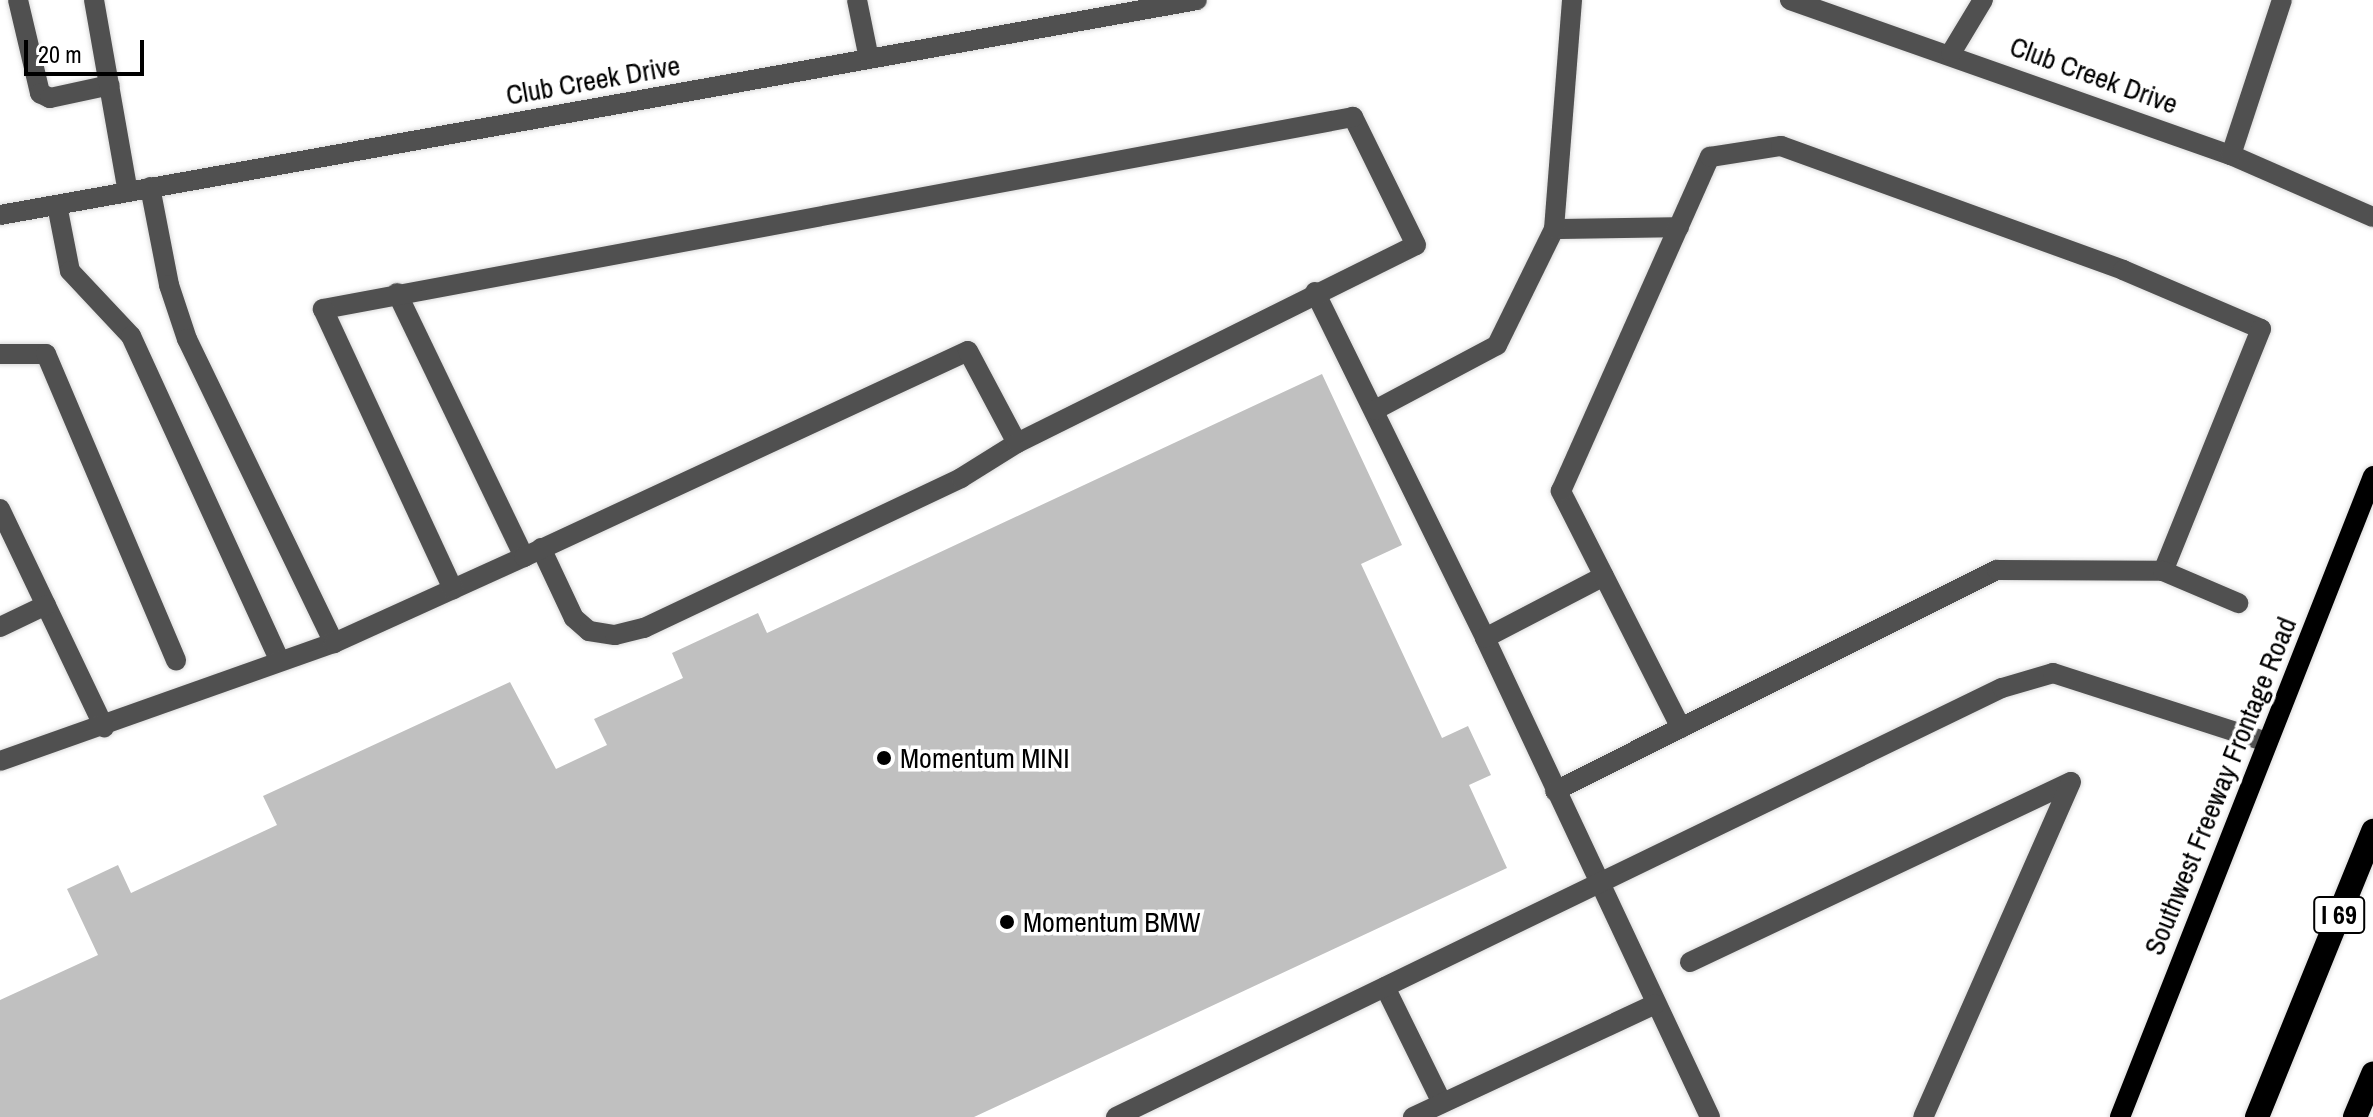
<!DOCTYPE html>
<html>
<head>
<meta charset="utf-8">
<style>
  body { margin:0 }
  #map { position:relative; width:2373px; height:1117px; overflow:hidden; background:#fff; font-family:"Archivo Narrow",sans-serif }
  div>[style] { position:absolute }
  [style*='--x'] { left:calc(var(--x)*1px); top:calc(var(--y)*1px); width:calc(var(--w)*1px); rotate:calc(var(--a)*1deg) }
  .building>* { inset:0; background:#c0c0c0 }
  .roads { filter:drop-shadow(0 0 2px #dbdbdb) drop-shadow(0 0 2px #dbdbdb) }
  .minor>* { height:20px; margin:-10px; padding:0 10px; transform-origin:10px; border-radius:10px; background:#505050 }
  .major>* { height:20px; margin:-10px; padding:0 10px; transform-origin:10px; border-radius:10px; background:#000 }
  .highway>* { height:24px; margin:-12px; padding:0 12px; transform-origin:12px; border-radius:12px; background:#000 }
  .dots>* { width:22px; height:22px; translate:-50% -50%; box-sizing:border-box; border:4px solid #fff; border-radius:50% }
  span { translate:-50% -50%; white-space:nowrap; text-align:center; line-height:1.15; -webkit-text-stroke:7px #fff; paint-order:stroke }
  .shield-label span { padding:2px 6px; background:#fff; border:2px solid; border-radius:6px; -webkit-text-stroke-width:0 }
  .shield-label { font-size:26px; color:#000; font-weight:700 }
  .street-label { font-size:28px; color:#000 }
  .poi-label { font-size:28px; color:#000 }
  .left { translate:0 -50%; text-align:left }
  .scale { position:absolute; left:24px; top:40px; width:120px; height:36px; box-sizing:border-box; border:4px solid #000; border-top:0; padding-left:10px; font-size:24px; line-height:28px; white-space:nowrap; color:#000; -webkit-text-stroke:6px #fff; paint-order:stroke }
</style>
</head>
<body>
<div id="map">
  <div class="building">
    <i style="clip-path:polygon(1322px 374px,1402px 545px,1361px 564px,1442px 738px,1468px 726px,1491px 775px,1469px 785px,1507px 868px,974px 1117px,0 1117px,0 1000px,98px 955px,67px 889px,118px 865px,131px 893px,277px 825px,263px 796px,510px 682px,556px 769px,607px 745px,594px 719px,683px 678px,672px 653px,758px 613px,767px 633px)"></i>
  </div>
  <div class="roads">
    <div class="minor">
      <i style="--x:18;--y:0;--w:96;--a:76.7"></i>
      <i style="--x:40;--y:93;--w:11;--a:27"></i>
      <i style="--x:50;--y:98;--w:61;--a:-12.2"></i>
      <i style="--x:94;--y:0;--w:195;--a:80"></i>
      <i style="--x:857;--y:0;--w:60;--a:78.5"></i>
      <i style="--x:1790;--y:0;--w:467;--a:19.4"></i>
      <i style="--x:2231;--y:155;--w:155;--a:23.6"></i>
      <i style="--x:1951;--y:53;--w:62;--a:-58.9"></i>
      <i style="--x:2231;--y:155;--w:163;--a:-71.8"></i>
      <i style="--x:150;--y:187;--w:100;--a:79"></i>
      <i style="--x:169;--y:285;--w:57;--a:71.6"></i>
      <i style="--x:187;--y:339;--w:338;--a:64.2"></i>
      <i style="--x:57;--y:205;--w:67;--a:78.9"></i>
      <i style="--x:70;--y:271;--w:89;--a:46.8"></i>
      <i style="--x:131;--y:336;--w:355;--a:65.4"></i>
      <i style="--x:0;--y:215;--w:1216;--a:-10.18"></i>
      <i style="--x:1554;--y:229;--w:125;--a:-0.9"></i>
      <i style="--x:1315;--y:292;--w:386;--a:63.8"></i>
      <i style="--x:1485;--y:638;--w:529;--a:64.84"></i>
      <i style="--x:397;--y:293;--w:293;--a:64.3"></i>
      <i style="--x:0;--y:354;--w:46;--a:0"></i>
      <i style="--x:46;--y:354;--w:333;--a:67"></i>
      <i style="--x:1375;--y:410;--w:138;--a:-28"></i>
      <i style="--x:1497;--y:345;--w:129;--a:-63.8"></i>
      <i style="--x:1554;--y:229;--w:230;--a:-85.5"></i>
      <i style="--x:0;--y:509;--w:242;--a:64.5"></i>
      <i style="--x:541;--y:548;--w:77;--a:64.8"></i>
      <i style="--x:574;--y:618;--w:20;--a:41"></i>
      <i style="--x:589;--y:631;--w:26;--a:9"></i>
      <i style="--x:615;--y:635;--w:30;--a:-14"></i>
      <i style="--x:644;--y:628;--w:351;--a:-25.3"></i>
      <i style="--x:961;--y:478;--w:66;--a:-32"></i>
      <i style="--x:0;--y:627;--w:51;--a:-25.6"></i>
      <i style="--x:1485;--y:638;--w:134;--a:-27.5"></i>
      <i style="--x:1681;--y:728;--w:266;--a:-116.9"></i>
      <i style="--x:1561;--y:491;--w:366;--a:-66"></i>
      <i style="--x:1710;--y:157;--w:72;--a:-8.8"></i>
      <i style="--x:1781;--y:146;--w:364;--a:19.9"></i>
      <i style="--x:2123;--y:270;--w:150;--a:23.1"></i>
      <i style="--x:2261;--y:329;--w:261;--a:112"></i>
      <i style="--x:0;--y:761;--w:354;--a:-19.5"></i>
      <i style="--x:334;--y:643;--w:209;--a:-24.4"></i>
      <i style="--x:524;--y:557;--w:489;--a:-24.9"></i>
      <i style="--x:968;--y:351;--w:104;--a:62"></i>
      <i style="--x:1017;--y:443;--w:445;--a:-26.4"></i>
      <i style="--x:1416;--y:245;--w:143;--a:-116.2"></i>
      <i style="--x:1353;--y:117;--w:1048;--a:169.44"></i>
      <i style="--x:323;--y:309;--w:309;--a:65.1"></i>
      <i style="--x:1555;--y:791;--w:494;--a:-26.6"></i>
      <i style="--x:1997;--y:570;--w:166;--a:0.3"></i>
      <i style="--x:2163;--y:571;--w:82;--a:23.1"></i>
      <i style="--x:1690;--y:962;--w:421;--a:-25.3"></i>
      <i style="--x:2071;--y:782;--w:366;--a:113.8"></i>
      <i style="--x:1385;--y:987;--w:129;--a:63.8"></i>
      <i style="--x:1116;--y:1117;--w:984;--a:-25.84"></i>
      <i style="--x:2002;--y:688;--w:53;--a:-16.4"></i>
      <i style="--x:2053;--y:673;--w:224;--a:17.9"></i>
      <i style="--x:1413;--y:1117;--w:267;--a:-25"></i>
    </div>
    <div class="major">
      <i style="--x:2120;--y:1117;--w:689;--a:-68.46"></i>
    </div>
    <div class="highway">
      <i style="--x:2257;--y:1117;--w:309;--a:-67.9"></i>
      <i style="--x:2355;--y:1117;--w:47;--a:-67.3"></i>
    </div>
  </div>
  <div class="dots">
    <i style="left:884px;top:758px;background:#000"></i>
    <i style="left:1007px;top:922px;background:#000"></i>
  </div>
  <div class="shield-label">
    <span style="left:2339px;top:915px">I 69</span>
  </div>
  <div class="street-label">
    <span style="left:2094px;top:75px;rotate:20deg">Club Creek Drive</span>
    <span style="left:593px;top:80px;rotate:-10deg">Club Creek Drive</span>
    <span style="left:2220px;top:786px;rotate:-68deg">Southwest Freeway Frontage Road</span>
  </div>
  <div class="poi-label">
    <span class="left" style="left:900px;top:758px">Momentum MINI</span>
    <span class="left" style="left:1023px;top:922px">Momentum BMW</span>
  </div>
  <div class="scale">20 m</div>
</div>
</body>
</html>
